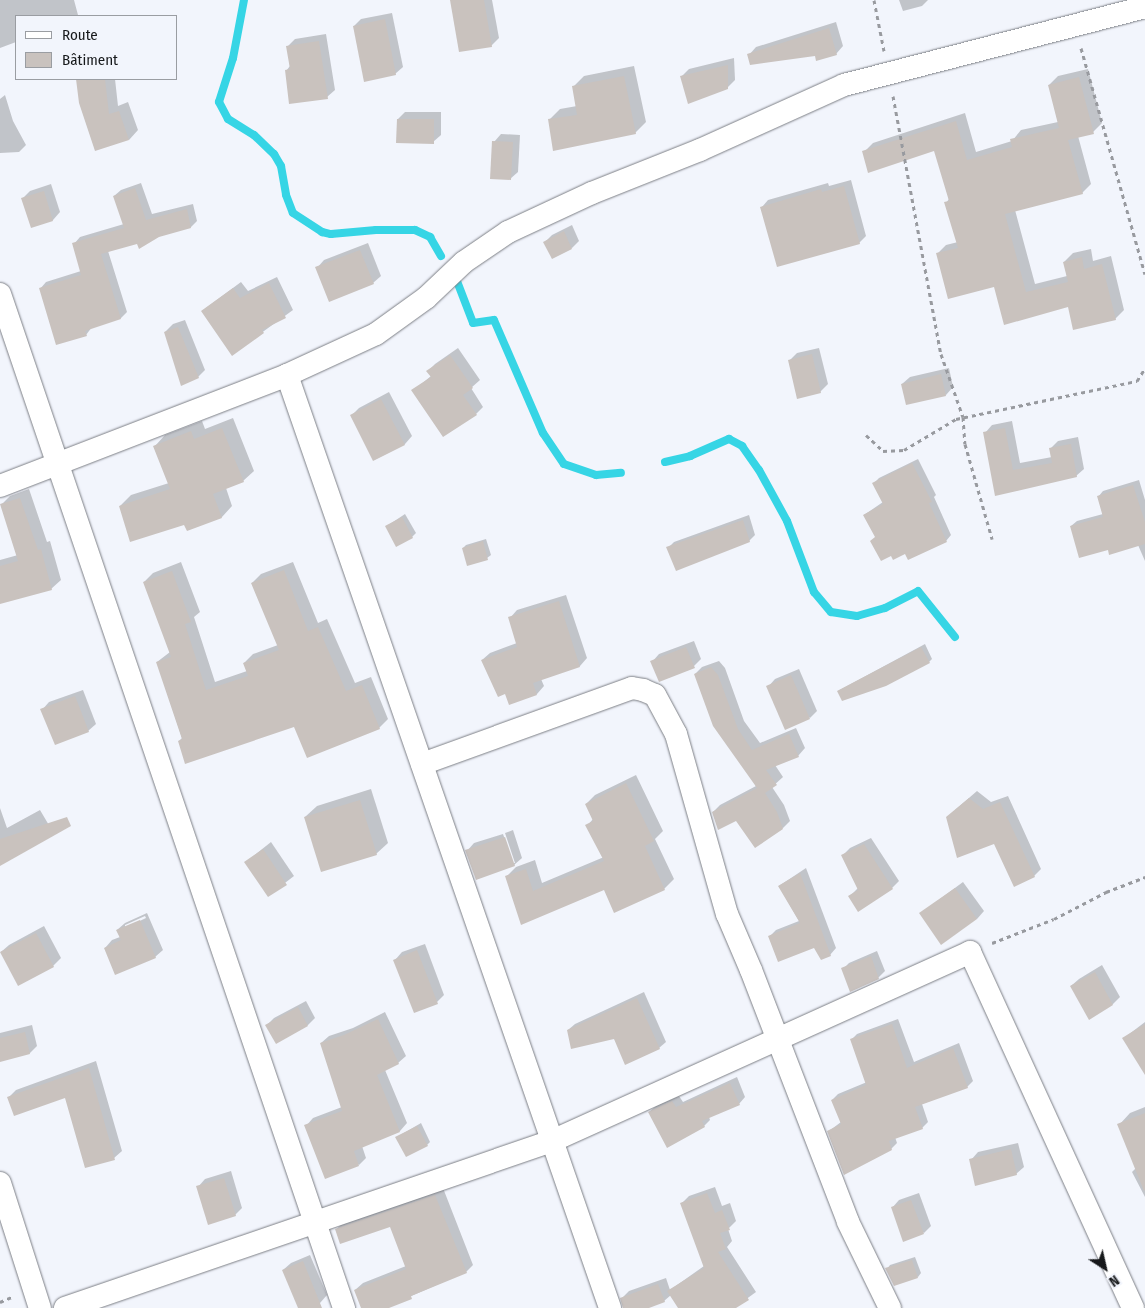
<!DOCTYPE html>
<html>
<head>
<meta charset="utf-8">
<style>
  body { margin:0 }
  #map { position:relative; width:1145px; height:1308px; overflow:hidden; background:#f2f5fc; font-family:"Fira Sans Condensed",sans-serif }
  div>[style] { position:absolute }
  [style*='--x'] { left:calc(var(--x)*1px); top:calc(var(--y)*1px); width:calc(var(--w)*1px); rotate:calc(var(--a)*1deg) }
  .shadow>* { inset:0; background:#0003 }
  .stream>* { height:8px; margin:-4px; padding:0 4px; transform-origin:4px; border-radius:4px; background:#36d5e5 }
  .building>* { inset:0; background:#c9c2be }
  .path>* { height:3px; margin-top:-1.5px; transform-origin:0; background:repeating-linear-gradient(90deg,#989a9f 0 4px,transparent 0 8px) }
  .roads { filter:drop-shadow(0 0 1px #7c7f85) drop-shadow(0 0 1px #7c7f85) }
  .street>* { height:22px; margin:-11px; padding:0 11px; transform-origin:11px; border-radius:11px; background:#fff }
  span { translate:-50% -50%; white-space:nowrap; text-align:center; line-height:1.15; -webkit-text-stroke:4px #f2f5fc; paint-order:stroke }
  .legend { position:absolute; left:15px; top:15px; width:162px; height:65px; box-sizing:border-box; background:#f2f5fc; border:1px solid #9a9da2; margin:0; padding:6px 9px; list-style:none; font-size:15px; color:#17191b }
  .legend li { display:flex; align-items:center; gap:10px; height:25px }
  .legend b { width:25px; border:1px solid #9a9da2 }
  .north { position:absolute; left:1080px; top:1243px; width:50px; height:50px; -webkit-text-stroke:4px #f2f5fc; paint-order:stroke; rotate:145deg; font-size:14px; font-weight:700; line-height:20px; text-align:center; color:#17191b }
  .north::after { content:''; display:block; margin:auto; width:18px; height:22px; background:#17191b; clip-path:polygon(50% 0,100% 100%,50% 72%,0 100%) }
</style>
</head>
<body>
<div id="map">
  <div class="shadow">
    <i style="clip-path:polygon(0 0,74px 0,78px 15px,16px 16px,16px 42px,0 48px)"></i>
    <i style="clip-path:polygon(451px 0,492px 0,499px 38px,491px 46px)"></i>
    <i style="clip-path:polygon(899px 0,928px 0,922px 6px,903px 11px)"></i>
    <i style="clip-path:polygon(392px 13px,403px 67px,395px 74px,354px 26px,361px 19px)"></i>
    <i style="clip-path:polygon(836px 22px,843px 46px,836px 54px,749px 55px,756px 47px)"></i>
    <i style="clip-path:polygon(326px 34px,335px 90px,327px 97px,286px 71px,290px 66px,288px 46px,295px 39px)"></i>
    <i style="clip-path:polygon(734px 58px,735px 80px,727px 88px,682px 76px,689px 69px)"></i>
    <i style="clip-path:polygon(634px 66px,646px 122px,635px 133px,550px 119px,560px 109px,577px 106px,573px 87px,584px 76px)"></i>
    <i style="clip-path:polygon(1088px 69px,1102px 123px,1093px 132px,1078px 136px,1091px 184px,1082px 193px,1015px 210px,1035px 284px,1067px 276px,1064px 262px,1073px 253px,1091px 249px,1093px 261px,1111px 256px,1124px 310px,1115px 319px,995px 285px,937px 254px,946px 245px,958px 242px,946px 203px,949px 199px,935px 150px,864px 152px,873px 143px,965px 113px,976px 152px,1012px 141px,1021px 130px,1058px 122px,1049px 85px,1058px 76px)"></i>
    <i style="clip-path:polygon(77px 79px,115px 79px,118px 106px,128px 102px,138px 130px,129px 140px,80px 103px)"></i>
    <i style="clip-path:polygon(5px 95px,13px 121px,26px 145px,19px 152px,0 153px,0 99px)"></i>
    <i style="clip-path:polygon(405px 112px,441px 112px,441px 135px,433px 142px,398px 119px)"></i>
    <i style="clip-path:polygon(501px 134px,520px 135px,518px 172px,510px 179px,494px 142px)"></i>
    <i style="clip-path:polygon(851px 180px,866px 236px,859px 243px,762px 207px,768px 200px,828px 183px,829px 186px)"></i>
    <i style="clip-path:polygon(141px 183px,152px 214px,193px 204px,197px 221px,191px 227px,108px 251px,127px 312px,121px 318px,92px 327px,86px 335px,40px 289px,46px 282px,81px 271px,74px 244px,80px 237px,124px 224px,114px 196px,121px 190px)"></i>
    <i style="clip-path:polygon(51px 184px,60px 212px,53px 220px,32px 226px,23px 198px,30px 191px)"></i>
    <i style="clip-path:polygon(572px 225px,579px 241px,572px 248px,545px 242px,552px 235px)"></i>
    <i style="clip-path:polygon(368px 243px,381px 276px,373px 283px,317px 268px,324px 260px)"></i>
    <i style="clip-path:polygon(277px 277px,293px 310px,232px 354px,202px 311px,241px 282px,248px 291px)"></i>
    <i style="clip-path:polygon(185px 320px,205px 370px,198px 377px,165px 332px,173px 324px)"></i>
    <i style="clip-path:polygon(458px 348px,480px 380px,471px 388px,483px 407px,476px 414px,413px 391px,431px 376px,428px 371px,435px 364px)"></i>
    <i style="clip-path:polygon(819px 348px,828px 384px,820px 392px,789px 361px,797px 353px)"></i>
    <i style="clip-path:polygon(949px 368px,953px 387px,946px 395px,902px 384px,910px 377px)"></i>
    <i style="clip-path:polygon(389px 392px,412px 436px,405px 444px,374px 460px,351px 416px,359px 408px)"></i>
    <i style="clip-path:polygon(233px 418px,254px 471px,243px 481px,226px 488px,232px 506px,222px 517px,188px 530px,185px 523px,120px 506px,131px 495px,169px 483px,155px 446px,165px 435px,202px 421px,205px 429px)"></i>
    <i style="clip-path:polygon(1012px 421px,1020px 463px,1052px 457px,1050px 449px,1058px 441px,1078px 437px,1084px 469px,1076px 476px,996px 494px,985px 433px,992px 425px)"></i>
    <i style="clip-path:polygon(918px 459px,936px 495px,934px 497px,951px 535px,946px 541px,905px 552px,876px 536px,864px 515px,883px 502px,874px 483px,879px 478px)"></i>
    <i style="clip-path:polygon(1139px 480px,1145px 500px,1145px 561px,1138px 545px,1108px 548px,1071px 526px,1077px 521px,1103px 514px,1098px 497px,1103px 491px)"></i>
    <i style="clip-path:polygon(29px 489px,47px 542px,50px 541px,61px 580px,51px 589px,0 603px,0 560px,18px 555px,1px 505px,10px 496px)"></i>
    <i style="clip-path:polygon(405px 514px,416px 533px,412px 537px,387px 526px)"></i>
    <i style="clip-path:polygon(749px 515px,755px 535px,749px 541px,668px 548px,674px 542px)"></i>
    <i style="clip-path:polygon(486px 539px,491px 555px,487px 558px,463px 548px,466px 545px)"></i>
    <i style="clip-path:polygon(181px 562px,200px 612px,194px 617px,215px 682px,247px 671px,244px 663px,253px 654px,278px 645px,252px 583px,261px 574px,293px 562px,318px 623px,327px 619px,355px 683px,371px 677px,388px 719px,379px 728px,295px 725px,179px 741px,182px 738px,157px 662px,170px 652px,144px 582px,153px 573px)"></i>
    <i style="clip-path:polygon(566px 595px,587px 658px,580px 666px,541px 679px,544px 686px,537px 694px,506px 693px,482px 660px,490px 653px,517px 643px,510px 618px,517px 610px)"></i>
    <i style="clip-path:polygon(694px 641px,701px 659px,694px 666px,652px 662px,659px 654px)"></i>
    <i style="clip-path:polygon(925px 644px,932px 659px,929px 662px,838px 691px)"></i>
    <i style="clip-path:polygon(719px 661px,725px 668px,744px 721px,760px 743px,796px 728px,805px 748px,798px 756px,775px 765px,783px 777px,772px 787px,784px 805px,790px 821px,783px 828px,713px 812px,720px 805px,756px 786px,695px 674px,702px 667px)"></i>
    <i style="clip-path:polygon(799px 669px,817px 711px,810px 718px,768px 687px,775px 679px)"></i>
    <i style="clip-path:polygon(83px 690px,96px 724px,88px 731px,42px 710px,49px 702px)"></i>
    <i style="clip-path:polygon(636px 775px,663px 831px,655px 839px,674px 879px,664px 889px,604px 888px,521px 923px,507px 876px,516px 867px,535px 860px,542px 883px,604px 857px,587px 826px,593px 819px,586px 804px,595px 795px)"></i>
    <i style="clip-path:polygon(371px 789px,388px 843px,376px 854px,305px 817px,317px 806px)"></i>
    <i style="clip-path:polygon(977px 791px,991px 802px,1008px 796px,1041px 869px,1034px 876px,955px 810px)"></i>
    <i style="clip-path:polygon(0 808px,7px 828px,40px 810px,53px 832px,0 863px)"></i>
    <i style="clip-path:polygon(513px 830px,522px 858px,514px 865px,467px 851px,474px 843px,503px 834px,513px 863px,515px 863px,505px 833px)"></i>
    <i style="clip-path:polygon(871px 838px,899px 881px,892px 888px,850px 896px,858px 888px,843px 855px,850px 848px)"></i>
    <i style="clip-path:polygon(271px 842px,294px 876px,268px 896px,246px 862px)"></i>
    <i style="clip-path:polygon(806px 868px,836px 948px,830px 955px,815px 946px,770px 936px,776px 930px,799px 921px,779px 886px)"></i>
    <i style="clip-path:polygon(963px 882px,984px 911px,977px 919px,921px 913px)"></i>
    <i style="clip-path:polygon(evenodd,147px 913px,163px 950px,155px 957px,105px 948px,112px 940px,120px 937px,117px 930px,125px 923px,147px 913px,145px 916px,146px 918px,125px 928px,125px 925px,145px 916px)"></i>
    <i style="clip-path:polygon(44px 926px,61px 958px,53px 966px,18px 984px,1px 952px,9px 945px)"></i>
    <i style="clip-path:polygon(425px 944px,444px 995px,437px 1002px,395px 960px,402px 952px)"></i>
    <i style="clip-path:polygon(877px 951px,885px 971px,878px 978px,843px 969px,849px 963px)"></i>
    <i style="clip-path:polygon(1102px 965px,1120px 997px,1113px 1004px,1089px 1018px,1071px 986px,1079px 979px)"></i>
    <i style="clip-path:polygon(644px 992px,666px 1042px,659px 1048px,568px 1030px,575px 1024px)"></i>
    <i style="clip-path:polygon(306px 1001px,315px 1018px,308px 1025px,267px 1025px,274px 1018px)"></i>
    <i style="clip-path:polygon(385px 1012px,406px 1056px,398px 1063px,385px 1070px,407px 1123px,400px 1131px,362px 1146px,366px 1158px,359px 1165px,306px 1126px,313px 1118px,342px 1107px,321px 1043px,329px 1036px,353px 1028px)"></i>
    <i style="clip-path:polygon(898px 1019px,914px 1062px,959px 1043px,973px 1081px,967px 1087px,922px 1104px,928px 1122px,922px 1128px,895px 1137px,897px 1143px,891px 1149px,829px 1131px,841px 1122px,832px 1100px,838px 1094px,867px 1082px,851px 1040px,857px 1034px)"></i>
    <i style="clip-path:polygon(1145px 1022px,1145px 1073px,1124px 1038px)"></i>
    <i style="clip-path:polygon(32px 1025px,37px 1046px,30px 1053px,0 1060px,0 1033px)"></i>
    <i style="clip-path:polygon(96px 1061px,122px 1151px,114px 1158px,66px 1096px,9px 1097px,16px 1090px)"></i>
    <i style="clip-path:polygon(737px 1077px,745px 1097px,739px 1104px,709px 1117px,710px 1120px,704px 1126px,649px 1112px,656px 1106px,679px 1096px,683px 1102px)"></i>
    <i style="clip-path:polygon(1145px 1107px,1145px 1197px,1132px 1172px,1136px 1168px,1119px 1125px,1130px 1113px)"></i>
    <i style="clip-path:polygon(421px 1123px,430px 1142px,427px 1145px,397px 1137px)"></i>
    <i style="clip-path:polygon(1018px 1143px,1024px 1167px,1016px 1174px,971px 1160px,978px 1152px)"></i>
    <i style="clip-path:polygon(231px 1171px,242px 1208px,235px 1215px,198px 1187px,205px 1179px)"></i>
    <i style="clip-path:polygon(715px 1187px,722px 1206px,730px 1203px,736px 1221px,728px 1229px,732px 1241px,727px 1247px,756px 1292px,734px 1308px,679px 1308px,671px 1295px,664px 1301px,646px 1308px,624px 1308px,622px 1298px,629px 1291px,666px 1278px,670px 1290px,704px 1266px,682px 1203px,689px 1196px)"></i>
    <i style="clip-path:polygon(443px 1188px,473px 1265px,466px 1272px,384px 1308px,362px 1308px,355px 1290px,363px 1283px,406px 1266px,391px 1226px,336px 1230px,343px 1222px)"></i>
    <i style="clip-path:polygon(919px 1193px,931px 1226px,924px 1233px,892px 1208px,899px 1200px)"></i>
    <i style="clip-path:polygon(310px 1255px,327px 1295px,320px 1303px,308px 1308px,299px 1308px,283px 1270px,291px 1263px)"></i>
    <i style="clip-path:polygon(915px 1257px,921px 1273px,918px 1277px,887px 1269px,890px 1265px)"></i>
  </div>
  <div class="stream">
    <i style="--x:244;--y:0;--w:59;--a:100.7"></i>
    <i style="--x:233;--y:58;--w:46;--a:107.7"></i>
    <i style="--x:219;--y:102;--w:19;--a:62"></i>
    <i style="--x:228;--y:119;--w:31;--a:32"></i>
    <i style="--x:254;--y:135;--w:28;--a:44"></i>
    <i style="--x:274;--y:154;--w:14;--a:60"></i>
    <i style="--x:281;--y:166;--w:29;--a:80"></i>
    <i style="--x:286;--y:195;--w:19;--a:69"></i>
    <i style="--x:293;--y:213;--w:35;--a:33"></i>
    <i style="--x:322;--y:232;--w:9;--a:13"></i>
    <i style="--x:331;--y:234;--w:45;--a:-5.1"></i>
    <i style="--x:376;--y:230;--w:39;--a:0"></i>
    <i style="--x:415;--y:230;--w:17;--a:25"></i>
    <i style="--x:430;--y:237;--w:22;--a:60"></i>
    <i style="--x:455;--y:276;--w:50;--a:69"></i>
    <i style="--x:473;--y:323;--w:21;--a:-8"></i>
    <i style="--x:494;--y:320;--w:123;--a:66.6"></i>
    <i style="--x:543;--y:433;--w:37;--a:56"></i>
    <i style="--x:564;--y:464;--w:34;--a:19"></i>
    <i style="--x:596;--y:475;--w:25;--a:-5"></i>
    <i style="--x:665;--y:462;--w:26;--a:-13"></i>
    <i style="--x:690;--y:456;--w:43;--a:-23.6"></i>
    <i style="--x:729;--y:439;--w:15;--a:28"></i>
    <i style="--x:742;--y:446;--w:29;--a:55"></i>
    <i style="--x:759;--y:470;--w:58;--a:61.2"></i>
    <i style="--x:787;--y:521;--w:76;--a:69.2"></i>
    <i style="--x:814;--y:592;--w:26;--a:50"></i>
    <i style="--x:831;--y:612;--w:26;--a:9"></i>
    <i style="--x:857;--y:616;--w:29;--a:-16"></i>
    <i style="--x:885;--y:608;--w:37;--a:-27"></i>
    <i style="--x:918;--y:591;--w:59;--a:51.2"></i>
  </div>
  <div class="building">
    <i style="clip-path:polygon(450px 0,484px 0,492px 47px,459px 52px)"></i>
    <i style="clip-path:polygon(385px 19px,396px 75px,364px 82px,353px 26px)"></i>
    <i style="clip-path:polygon(829px 28px,837px 55px,816px 61px,815px 56px,750px 65px,747px 54px)"></i>
    <i style="clip-path:polygon(319px 41px,328px 99px,289px 104px,285px 70px,290px 69px,286px 46px)"></i>
    <i style="clip-path:polygon(728px 65px,728px 89px,688px 104px,680px 76px)"></i>
    <i style="clip-path:polygon(624px 76px,636px 134px,553px 151px,548px 119px,577px 115px,572px 86px)"></i>
    <i style="clip-path:polygon(1079px 77px,1094px 134px,1068px 140px,1083px 194px,1005px 214px,1026px 292px,1068px 282px,1063px 262px,1082px 257px,1084px 269px,1102px 264px,1116px 320px,1073px 330px,1068px 307px,1004px 325px,994px 287px,948px 299px,936px 253px,958px 248px,944px 202px,949px 201px,934px 151px,868px 173px,862px 151px,956px 121px,967px 160px,1012px 147px,1010px 139px,1059px 128px,1048px 85px)"></i>
    <i style="clip-path:polygon(76px 79px,105px 79px,109px 114px,119px 111px,129px 140px,95px 151px,79px 103px)"></i>
    <i style="clip-path:polygon(397px 119px,434px 119px,434px 144px,396px 143px)"></i>
    <i style="clip-path:polygon(492px 141px,513px 142px,511px 180px,490px 179px)"></i>
    <i style="clip-path:polygon(844px 186px,860px 244px,777px 267px,760px 207px,821px 189px,822px 192px)"></i>
    <i style="clip-path:polygon(135px 188px,146px 220px,187px 209px,191px 228px,159px 237px,139px 249px,137px 244px,101px 254px,121px 319px,85px 331px,87px 336px,56px 345px,39px 288px,81px 275px,72px 243px,124px 228px,113px 196px)"></i>
    <i style="clip-path:polygon(44px 191px,53px 221px,31px 228px,21px 198px)"></i>
    <i style="clip-path:polygon(564px 231px,572px 249px,552px 259px,543px 242px)"></i>
    <i style="clip-path:polygon(360px 250px,374px 284px,329px 302px,315px 267px)"></i>
    <i style="clip-path:polygon(269px 283px,286px 318px,262px 330px,264px 333px,232px 356px,201px 311px,233px 288px,240px 298px)"></i>
    <i style="clip-path:polygon(178px 327px,199px 378px,181px 386px,164px 332px)"></i>
    <i style="clip-path:polygon(812px 354px,821px 393px,797px 399px,788px 360px)"></i>
    <i style="clip-path:polygon(450px 355px,473px 388px,463px 395px,477px 415px,443px 437px,411px 390px,431px 377px,426px 371px)"></i>
    <i style="clip-path:polygon(941px 374px,946px 396px,906px 405px,901px 384px)"></i>
    <i style="clip-path:polygon(381px 399px,405px 445px,373px 461px,350px 415px)"></i>
    <i style="clip-path:polygon(222px 428px,244px 482px,213px 494px,222px 518px,187px 531px,184px 525px,130px 542px,119px 506px,170px 489px,153px 446px,191px 431px,194px 439px)"></i>
    <i style="clip-path:polygon(1005px 428px,1013px 470px,1052px 463px,1049px 448px,1071px 444px,1077px 477px,995px 496px,983px 432px)"></i>
    <i style="clip-path:polygon(912px 463px,932px 502px,929px 503px,947px 542px,908px 560px,905px 554px,893px 560px,891px 556px,881px 561px,870px 541px,875px 537px,863px 515px,883px 504px,872px 483px)"></i>
    <i style="clip-path:polygon(1133px 485px,1145px 522px,1145px 544px,1109px 555px,1108px 550px,1079px 558px,1070px 526px,1103px 517px,1097px 496px)"></i>
    <i style="clip-path:polygon(20px 498px,38px 550px,41px 549px,52px 590px,0 604px,0 566px,18px 561px,0 504px)"></i>
    <i style="clip-path:polygon(402px 517px,413px 538px,396px 547px,385px 526px)"></i>
    <i style="clip-path:polygon(743px 520px,750px 542px,676px 571px,666px 547px)"></i>
    <i style="clip-path:polygon(483px 541px,488px 560px,467px 566px,462px 548px)"></i>
    <i style="clip-path:polygon(284px 570px,308px 631px,318px 627px,346px 691px,362px 685px,380px 729px,307px 758px,294px 727px,185px 764px,178px 741px,182px 739px,156px 662px,171px 657px,143px 582px,172px 571px,191px 622px,185px 624px,206px 690px,248px 676px,243px 663px,279px 650px,251px 583px)"></i>
    <i style="clip-path:polygon(559px 601px,580px 667px,533px 683px,537px 695px,509px 705px,505px 694px,498px 697px,481px 660px,517px 647px,508px 617px)"></i>
    <i style="clip-path:polygon(686px 647px,695px 668px,659px 682px,650px 661px)"></i>
    <i style="clip-path:polygon(921px 647px,930px 663px,886px 686px,842px 701px,837px 691px)"></i>
    <i style="clip-path:polygon(711px 667px,718px 675px,738px 729px,752px 750px,789px 734px,799px 757px,766px 770px,777px 785px,765px 793px,777px 812px,783px 829px,755px 848px,736px 821px,718px 830px,712px 812px,757px 788px,713px 726px,694px 674px)"></i>
    <i style="clip-path:polygon(791px 675px,810px 719px,785px 730px,766px 686px)"></i>
    <i style="clip-path:polygon(75px 696px,89px 732px,55px 745px,40px 709px)"></i>
    <i style="clip-path:polygon(626px 783px,654px 841px,645px 846px,665px 890px,614px 913px,604px 890px,521px 925px,505px 876px,526px 869px,533px 891px,604px 861px,585px 825px,593px 821px,585px 804px)"></i>
    <i style="clip-path:polygon(969px 798px,983px 809px,1000px 802px,1035px 877px,1014px 887px,994px 844px,957px 858px,946px 817px)"></i>
    <i style="clip-path:polygon(360px 800px,377px 855px,321px 872px,304px 817px)"></i>
    <i style="clip-path:polygon(67px 817px,71px 826px,0 866px,0 839px)"></i>
    <i style="clip-path:polygon(505px 837px,515px 866px,476px 880px,465px 850px)"></i>
    <i style="clip-path:polygon(864px 844px,893px 889px,858px 912px,848px 896px,858px 890px,841px 855px)"></i>
    <i style="clip-path:polygon(263px 849px,287px 885px,268px 897px,244px 862px)"></i>
    <i style="clip-path:polygon(800px 873px,831px 956px,821px 960px,814px 948px,778px 962px,768px 936px,800px 923px,778px 886px)"></i>
    <i style="clip-path:polygon(955px 888px,977px 919px,941px 945px,919px 913px)"></i>
    <i style="clip-path:polygon(140px 920px,156px 958px,115px 975px,104px 948px,121px 940px,116px 930px)"></i>
    <i style="clip-path:polygon(36px 933px,54px 967px,18px 986px,0 952px)"></i>
    <i style="clip-path:polygon(417px 950px,438px 1004px,414px 1013px,393px 960px)"></i>
    <i style="clip-path:polygon(871px 956px,879px 979px,850px 992px,841px 968px)"></i>
    <i style="clip-path:polygon(1095px 972px,1113px 1005px,1089px 1020px,1070px 986px)"></i>
    <i style="clip-path:polygon(637px 998px,660px 1049px,625px 1065px,614px 1039px,571px 1049px,567px 1030px)"></i>
    <i style="clip-path:polygon(298px 1007px,308px 1026px,276px 1044px,265px 1025px)"></i>
    <i style="clip-path:polygon(378px 1019px,399px 1064px,377px 1075px,400px 1132px,354px 1151px,359px 1166px,325px 1179px,304px 1125px,342px 1111px,320px 1043px,344px 1035px)"></i>
    <i style="clip-path:polygon(892px 1024px,907px 1068px,953px 1048px,968px 1088px,915px 1107px,923px 1129px,889px 1141px,892px 1150px,844px 1175px,827px 1131px,841px 1124px,831px 1100px,866px 1085px,850px 1039px)"></i>
    <i style="clip-path:polygon(1145px 1024px,1145px 1075px,1122px 1038px)"></i>
    <i style="clip-path:polygon(25px 1032px,30px 1054px,0 1062px,0 1038px)"></i>
    <i style="clip-path:polygon(89px 1068px,115px 1160px,85px 1168px,65px 1098px,14px 1116px,7px 1097px)"></i>
    <i style="clip-path:polygon(730px 1083px,740px 1105px,702px 1121px,705px 1127px,667px 1148px,648px 1112px,672px 1101px,676px 1107px)"></i>
    <i style="clip-path:polygon(1145px 1113px,1145px 1190px,1144px 1191px,1117px 1124px)"></i>
    <i style="clip-path:polygon(417px 1126px,428px 1146px,406px 1157px,395px 1137px)"></i>
    <i style="clip-path:polygon(1011px 1149px,1017px 1175px,975px 1186px,969px 1159px)"></i>
    <i style="clip-path:polygon(224px 1178px,236px 1216px,208px 1225px,196px 1186px)"></i>
    <i style="clip-path:polygon(707px 1193px,715px 1213px,722px 1210px,730px 1230px,720px 1233px,726px 1249px,718px 1252px,749px 1300px,736px 1308px,678px 1308px,667px 1291px,704px 1268px,680px 1203px)"></i>
    <i style="clip-path:polygon(435px 1195px,467px 1273px,411px 1296px,412px 1299px,389px 1308px,361px 1308px,354px 1290px,406px 1269px,390px 1227px,340px 1244px,335px 1229px)"></i>
    <i style="clip-path:polygon(911px 1200px,924px 1234px,903px 1242px,891px 1207px)"></i>
    <i style="clip-path:polygon(912px 1260px,918px 1278px,894px 1286px,885px 1268px)"></i>
    <i style="clip-path:polygon(303px 1261px,322px 1308px,298px 1308px,282px 1270px)"></i>
    <i style="clip-path:polygon(658px 1284px,665px 1302px,649px 1308px,623px 1308px,620px 1298px)"></i>
  </div>
  <div class="path">
    <i style="--x:874;--y:0;--w:52;--a:78.9"></i>
    <i style="--x:1081;--y:48;--w:235;--a:74.2"></i>
    <i style="--x:893;--y:96;--w:262;--a:79.5"></i>
    <i style="--x:941;--y:354;--w:67;--a:70.8"></i>
    <i style="--x:963;--y:417;--w:27;--a:86"></i>
    <i style="--x:965;--y:444;--w:99;--a:74.1"></i>
    <i style="--x:866;--y:435;--w:23;--a:43"></i>
    <i style="--x:883;--y:451;--w:21;--a:-3"></i>
    <i style="--x:904;--y:450;--w:61;--a:-30.8"></i>
    <i style="--x:956;--y:419;--w:185;--a:-11.9"></i>
    <i style="--x:1137;--y:381;--w:15;--a:-58"></i>
    <i style="--x:992;--y:943;--w:66;--a:-21.2"></i>
    <i style="--x:1054;--y:919;--w:59;--a:-27.4"></i>
    <i style="--x:1106;--y:892;--w:42;--a:-21"></i>
    <i style="--x:0;--y:1302;--w:13;--a:-23"></i>
  </div>
  <div class="roads">
    <div class="street">
      <i style="--x:0;--y:294;--w:1071;--a:71.26"></i>
      <i style="--x:287;--y:375;--w:987;--a:70.9"></i>
      <i style="--x:0;--y:486;--w:308;--a:-21.1"></i>
      <i style="--x:287;--y:375;--w:98;--a:-24.7"></i>
      <i style="--x:376;--y:334;--w:62;--a:-35.8"></i>
      <i style="--x:426;--y:298;--w:52;--a:-43.5"></i>
      <i style="--x:464;--y:262;--w:53;--a:-34.3"></i>
      <i style="--x:508;--y:232;--w:93;--a:-24.9"></i>
      <i style="--x:592;--y:193;--w:116;--a:-21.7"></i>
      <i style="--x:700;--y:150;--w:158;--a:-24.3"></i>
      <i style="--x:844;--y:85;--w:311;--a:-14.5"></i>
      <i style="--x:422;--y:764;--w:223;--a:-19.9"></i>
      <i style="--x:632;--y:688;--w:11;--a:10"></i>
      <i style="--x:643;--y:690;--w:13;--a:23"></i>
      <i style="--x:655;--y:695;--w:44;--a:61.7"></i>
      <i style="--x:676;--y:734;--w:187;--a:74.2"></i>
      <i style="--x:727;--y:914;--w:61;--a:66.8"></i>
      <i style="--x:751;--y:970;--w:270;--a:68.9"></i>
      <i style="--x:848;--y:1222;--w:96;--a:64"></i>
      <i style="--x:0;--y:1183;--w:131;--a:72.3"></i>
      <i style="--x:65;--y:1308;--w:515;--a:-18.93"></i>
      <i style="--x:552;--y:1141;--w:459;--a:-24.3"></i>
      <i style="--x:970;--y:952;--w:392;--a:65.4"></i>
    </div>
  </div>
  <ul class="legend">
  <li><b style="height:6px;background:#fff"></b>Route</li>
  <li><b style="height:14px;background:#c9c2be"></b>Bâtiment</li>
  </ul>
  <div class="north">N</div>
</div>
</body>
</html>
